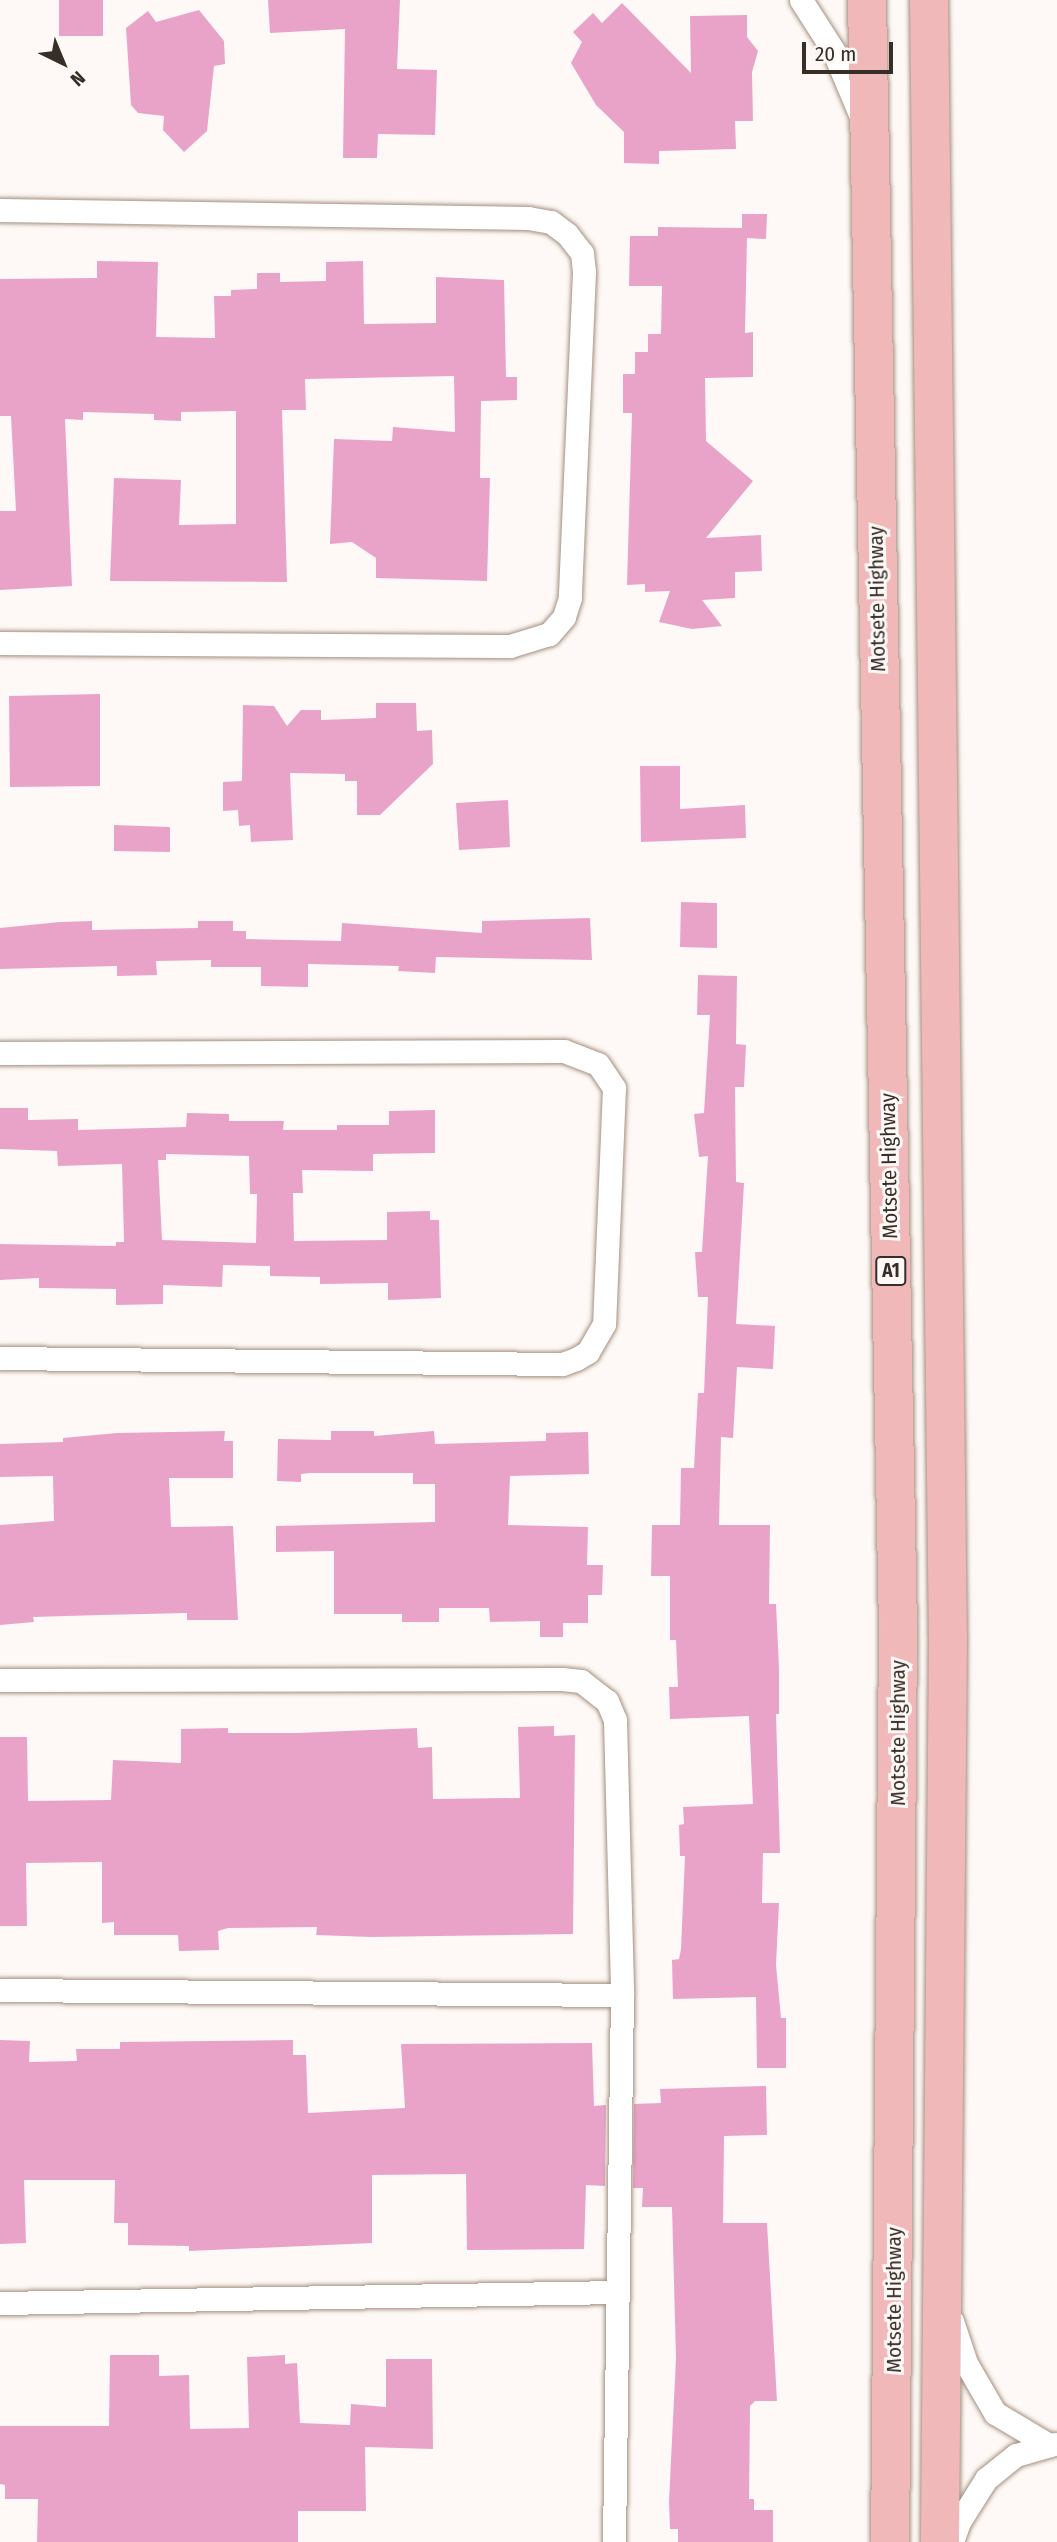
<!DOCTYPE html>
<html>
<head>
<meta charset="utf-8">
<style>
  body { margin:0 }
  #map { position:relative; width:1057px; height:2542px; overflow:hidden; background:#fef9f6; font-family:"Fira Sans Condensed",sans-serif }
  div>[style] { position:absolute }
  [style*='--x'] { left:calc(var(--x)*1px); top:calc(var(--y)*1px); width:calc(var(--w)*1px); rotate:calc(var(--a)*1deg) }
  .building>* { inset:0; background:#eaa3c8 }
  .roads { filter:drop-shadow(0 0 2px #a48f7f) drop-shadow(0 0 2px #a48f7f) }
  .street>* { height:23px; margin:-11.5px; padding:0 11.5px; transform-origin:11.5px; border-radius:11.5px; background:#fff }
  .highway>* { height:38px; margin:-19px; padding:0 19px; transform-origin:19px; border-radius:19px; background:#f1b8ba }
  span { translate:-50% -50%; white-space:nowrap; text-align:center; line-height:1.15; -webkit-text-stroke:6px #fef9f6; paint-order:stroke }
  .shield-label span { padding:2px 5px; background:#fef9f6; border:2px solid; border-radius:5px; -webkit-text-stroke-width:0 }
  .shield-label { font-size:19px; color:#362e27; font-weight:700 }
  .street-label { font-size:21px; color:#362e27 }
  .north { position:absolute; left:28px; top:28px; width:70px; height:70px; -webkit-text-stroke:5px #fef9f6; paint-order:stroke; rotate:137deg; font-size:19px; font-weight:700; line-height:28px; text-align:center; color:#362e27 }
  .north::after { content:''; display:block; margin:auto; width:24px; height:32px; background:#362e27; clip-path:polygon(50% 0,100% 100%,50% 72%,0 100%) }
  .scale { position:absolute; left:802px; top:42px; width:91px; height:32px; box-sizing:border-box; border:4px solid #362e27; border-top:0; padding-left:9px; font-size:21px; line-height:24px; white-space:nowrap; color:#362e27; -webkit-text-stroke:5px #fef9f6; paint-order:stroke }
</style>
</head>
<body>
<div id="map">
  <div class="building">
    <i style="clip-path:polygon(59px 0,103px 0,103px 36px,59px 36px)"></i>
    <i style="clip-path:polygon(268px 0,400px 0,397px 69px,437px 70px,435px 135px,378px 134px,377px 158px,343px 158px,345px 29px,270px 33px)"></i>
    <i style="clip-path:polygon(622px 3px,691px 73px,690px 16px,747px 15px,747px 37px,758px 51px,752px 72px,753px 121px,735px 121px,736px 149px,659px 151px,659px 164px,624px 163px,624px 132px,596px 105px,571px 63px,582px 42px,573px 32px,593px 13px,602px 23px)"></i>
    <i style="clip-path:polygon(199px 10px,224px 41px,225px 64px,214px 66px,207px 131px,184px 152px,163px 130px,164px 116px,138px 113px,131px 105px,126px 28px,148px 11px,156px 22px)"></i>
    <i style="clip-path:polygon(742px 214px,767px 214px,766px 239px,747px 238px,745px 333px,753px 332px,753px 377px,705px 378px,706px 441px,753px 481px,706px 538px,761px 535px,762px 571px,735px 572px,735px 598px,702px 600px,722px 626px,692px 629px,659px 622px,670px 591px,645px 592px,645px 584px,627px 585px,632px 413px,623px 413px,623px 374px,635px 374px,635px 352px,648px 352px,648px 334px,661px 334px,662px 286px,629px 286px,630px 236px,658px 236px,658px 227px,742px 228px)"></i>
    <i style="clip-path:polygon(97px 261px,158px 262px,156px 337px,215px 338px,214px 296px,231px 296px,231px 290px,257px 289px,257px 273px,280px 273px,280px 282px,326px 281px,326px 262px,363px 261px,364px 324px,436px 323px,436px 277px,504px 280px,506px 377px,517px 377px,517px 400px,481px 401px,480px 478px,490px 478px,487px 581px,376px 578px,376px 558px,352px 542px,330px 544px,334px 439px,392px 441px,393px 427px,455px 432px,454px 376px,305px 379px,306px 410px,282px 410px,287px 582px,110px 581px,114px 478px,181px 480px,179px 525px,236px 524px,236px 411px,181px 412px,181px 421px,154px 420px,154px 414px,83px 412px,83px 420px,65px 419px,72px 586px,0 590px,0 511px,16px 511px,11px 416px,0 416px,0 279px,97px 278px)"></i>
    <i style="clip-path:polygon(100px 694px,100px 786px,10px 787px,9px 696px)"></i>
    <i style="clip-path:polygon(376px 703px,416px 703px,417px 731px,432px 730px,433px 764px,380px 815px,357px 815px,357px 781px,345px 781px,345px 774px,290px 773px,293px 840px,251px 842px,250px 825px,239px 826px,238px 810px,223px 811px,223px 782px,242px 781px,243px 705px,274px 706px,287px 726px,301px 710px,321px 710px,321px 720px,376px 718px)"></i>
    <i style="clip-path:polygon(640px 766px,680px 766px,680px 809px,745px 805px,746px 838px,641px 842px)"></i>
    <i style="clip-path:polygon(508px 800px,510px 847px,459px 850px,456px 803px)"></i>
    <i style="clip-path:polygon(114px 825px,170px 827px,170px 852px,114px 851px)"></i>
    <i style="clip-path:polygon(681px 902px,717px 903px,717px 948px,680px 947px)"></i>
    <i style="clip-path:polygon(590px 918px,592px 960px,436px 957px,435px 973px,398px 971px,399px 966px,308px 964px,308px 987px,261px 986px,261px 967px,211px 967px,211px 960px,156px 961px,157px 975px,117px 976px,117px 966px,0 969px,0 928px,60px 922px,92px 921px,92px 930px,198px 928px,198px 921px,233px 921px,233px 931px,246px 931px,246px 939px,341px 941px,342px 923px,482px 933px,482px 921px)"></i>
    <i style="clip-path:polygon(698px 975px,737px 976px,736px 1044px,746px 1045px,744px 1087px,735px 1087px,736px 1182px,744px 1183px,736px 1324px,775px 1326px,773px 1369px,737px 1367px,733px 1438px,721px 1437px,719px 1525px,770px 1525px,769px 1604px,776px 1604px,779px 1668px,779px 1714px,776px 1714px,780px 1853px,763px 1853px,762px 1903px,779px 1903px,776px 1965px,781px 2018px,786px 2018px,786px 2068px,757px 2068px,756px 1997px,673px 1999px,672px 1960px,679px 1959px,681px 1949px,685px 1856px,680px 1856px,679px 1825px,684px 1824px,683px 1807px,753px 1804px,749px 1716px,670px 1719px,669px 1687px,678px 1687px,676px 1640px,670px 1640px,670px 1576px,651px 1576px,652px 1525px,680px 1525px,681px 1468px,694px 1468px,698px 1393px,704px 1393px,708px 1297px,698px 1297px,695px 1252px,702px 1252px,708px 1156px,699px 1157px,694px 1114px,704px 1113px,710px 1015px,697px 1015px)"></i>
    <i style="clip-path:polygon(evenodd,0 1108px,28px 1108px,28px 1120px,78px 1119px,78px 1130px,186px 1127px,187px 1113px,229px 1114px,229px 1121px,284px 1121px,283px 1130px,337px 1130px,337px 1125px,389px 1125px,389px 1111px,435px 1110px,435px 1153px,373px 1154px,373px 1171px,302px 1170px,303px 1193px,293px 1193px,294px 1241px,387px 1240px,387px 1212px,430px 1211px,430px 1220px,439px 1220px,441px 1298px,388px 1300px,388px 1283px,320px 1284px,320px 1277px,270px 1276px,270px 1266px,223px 1265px,222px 1287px,163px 1285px,163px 1304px,116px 1305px,116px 1289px,39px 1288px,39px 1278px,0 1280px,0 1244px,116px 1246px,116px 1242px,124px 1242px,122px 1164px,58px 1166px,57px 1151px,0 1149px,0 1108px,166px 1154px,249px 1156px,250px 1194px,257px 1194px,256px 1243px,162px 1240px,158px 1160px,166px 1160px,166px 1154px)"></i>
    <i style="clip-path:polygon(225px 1431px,224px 1441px,233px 1441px,233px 1478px,169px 1478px,171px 1527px,233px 1526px,238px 1620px,187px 1620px,187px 1613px,101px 1615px,33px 1617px,34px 1622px,0 1625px,0 1525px,54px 1521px,53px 1476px,0 1477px,0 1444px,63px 1442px,63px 1438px,117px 1433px)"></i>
    <i style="clip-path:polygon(331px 1431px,374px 1431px,374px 1436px,434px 1431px,435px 1444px,546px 1441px,546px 1433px,588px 1432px,589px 1474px,510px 1476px,508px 1525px,588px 1527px,587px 1565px,603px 1565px,602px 1595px,588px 1595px,588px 1623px,563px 1623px,563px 1637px,540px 1637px,540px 1621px,490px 1622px,489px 1608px,439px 1608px,439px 1622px,402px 1622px,402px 1614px,334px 1614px,334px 1551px,276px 1552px,276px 1526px,435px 1522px,435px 1484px,413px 1484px,413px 1473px,310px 1473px,301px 1474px,301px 1482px,277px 1481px,278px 1439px,331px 1440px)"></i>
    <i style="clip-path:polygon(554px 1726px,554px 1736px,575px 1735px,573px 1934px,371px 1937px,316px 1935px,317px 1927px,228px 1928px,218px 1931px,219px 1950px,179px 1951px,178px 1935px,114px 1935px,114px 1922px,102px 1923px,102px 1862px,26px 1863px,27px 1926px,0 1926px,0 1737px,27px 1737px,28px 1801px,111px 1800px,113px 1760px,181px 1763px,181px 1729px,228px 1728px,228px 1733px,298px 1733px,417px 1728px,418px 1748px,432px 1747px,433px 1799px,520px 1798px,518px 1727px)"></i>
    <i style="clip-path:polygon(0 2040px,30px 2041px,29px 2062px,77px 2061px,76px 2049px,120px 2049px,120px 2042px,293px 2040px,293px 2055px,306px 2055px,308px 2113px,405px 2108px,401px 2044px,592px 2043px,594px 2106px,606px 2105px,605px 2186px,586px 2185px,584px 2249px,467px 2250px,466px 2174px,372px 2175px,372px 2243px,189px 2251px,189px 2246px,128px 2245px,128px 2223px,114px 2223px,115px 2180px,24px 2180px,26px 2243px,0 2244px)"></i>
    <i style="clip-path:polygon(766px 2086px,767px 2135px,724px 2136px,723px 2223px,767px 2223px,777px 2401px,755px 2401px,750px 2406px,749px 2499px,754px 2499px,754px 2510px,773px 2510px,773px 2542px,678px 2542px,678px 2529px,670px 2529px,669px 2501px,676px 2358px,672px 2207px,642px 2207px,643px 2188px,633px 2188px,634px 2104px,661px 2103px,660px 2089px)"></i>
    <i style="clip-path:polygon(110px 2355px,159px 2355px,159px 2376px,189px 2375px,190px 2429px,249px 2428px,247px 2357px,285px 2355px,285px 2364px,297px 2363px,300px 2423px,350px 2425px,351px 2404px,386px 2407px,386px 2359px,432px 2359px,433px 2449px,365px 2447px,366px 2511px,298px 2511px,298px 2542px,37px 2542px,38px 2499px,5px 2499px,5px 2485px,0 2484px,0 2426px,109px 2426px)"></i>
  </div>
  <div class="roads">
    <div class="street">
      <i style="--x:801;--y:0;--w:59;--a:57.4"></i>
      <i style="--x:833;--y:50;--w:75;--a:67.2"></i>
      <i style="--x:0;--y:210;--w:528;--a:0.87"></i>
      <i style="--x:528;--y:218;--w:23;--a:10"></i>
      <i style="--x:551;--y:222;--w:20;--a:37"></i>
      <i style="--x:567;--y:234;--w:24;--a:52"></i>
      <i style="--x:582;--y:253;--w:19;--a:84"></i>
      <i style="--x:584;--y:272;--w:326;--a:92.5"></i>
      <i style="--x:570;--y:598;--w:20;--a:108"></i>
      <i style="--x:564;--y:617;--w:23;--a:131"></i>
      <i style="--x:549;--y:634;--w:41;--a:162.9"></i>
      <i style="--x:510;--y:646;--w:510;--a:-179.66"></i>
      <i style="--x:0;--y:1053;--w:564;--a:-0.2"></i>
      <i style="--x:564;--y:1051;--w:36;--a:21"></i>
      <i style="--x:598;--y:1064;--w:29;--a:56"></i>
      <i style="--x:614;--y:1088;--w:236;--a:92.4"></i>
      <i style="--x:604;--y:1324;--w:32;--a:120"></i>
      <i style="--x:588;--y:1352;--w:14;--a:150"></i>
      <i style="--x:576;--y:1359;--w:15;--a:160"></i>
      <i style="--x:562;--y:1364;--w:562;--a:-179.39"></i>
      <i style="--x:0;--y:1680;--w:562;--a:-0.1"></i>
      <i style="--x:562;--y:1679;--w:19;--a:6"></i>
      <i style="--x:581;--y:1681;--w:33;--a:38"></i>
      <i style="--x:607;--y:1701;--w:21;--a:67"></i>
      <i style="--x:615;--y:1720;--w:275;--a:88.5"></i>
      <i style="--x:622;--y:1995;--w:547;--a:90.84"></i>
      <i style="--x:0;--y:1990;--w:622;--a:0.46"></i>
      <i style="--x:0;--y:2303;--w:615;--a:-1.02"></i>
      <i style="--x:952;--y:2321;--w:44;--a:71.6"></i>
      <i style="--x:966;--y:2363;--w:58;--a:59.9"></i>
      <i style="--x:995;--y:2413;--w:61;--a:30.8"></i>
      <i style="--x:952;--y:2542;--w:21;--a:-71"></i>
      <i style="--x:959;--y:2522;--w:51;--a:-57.9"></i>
      <i style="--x:986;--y:2479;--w:38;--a:-39"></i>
      <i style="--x:1016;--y:2455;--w:40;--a:-16"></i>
    </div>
    <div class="highway">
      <i style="--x:867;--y:0;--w:1632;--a:88.91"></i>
      <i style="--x:898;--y:1632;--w:910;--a:90.5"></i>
      <i style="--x:929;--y:0;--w:1637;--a:89.34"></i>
      <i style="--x:948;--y:1637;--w:905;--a:90.51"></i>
    </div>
  </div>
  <div class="shield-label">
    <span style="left:891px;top:1271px">A1</span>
  </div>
  <div class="street-label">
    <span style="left:877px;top:599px;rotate:-91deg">Motsete Highway</span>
    <span style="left:889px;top:1166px;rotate:-91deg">Motsete Highway</span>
    <span style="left:898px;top:1733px;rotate:-90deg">Motsete Highway</span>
    <span style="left:894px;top:2300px;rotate:-90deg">Motsete Highway</span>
  </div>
  <div class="north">N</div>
  <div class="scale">20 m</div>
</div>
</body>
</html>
